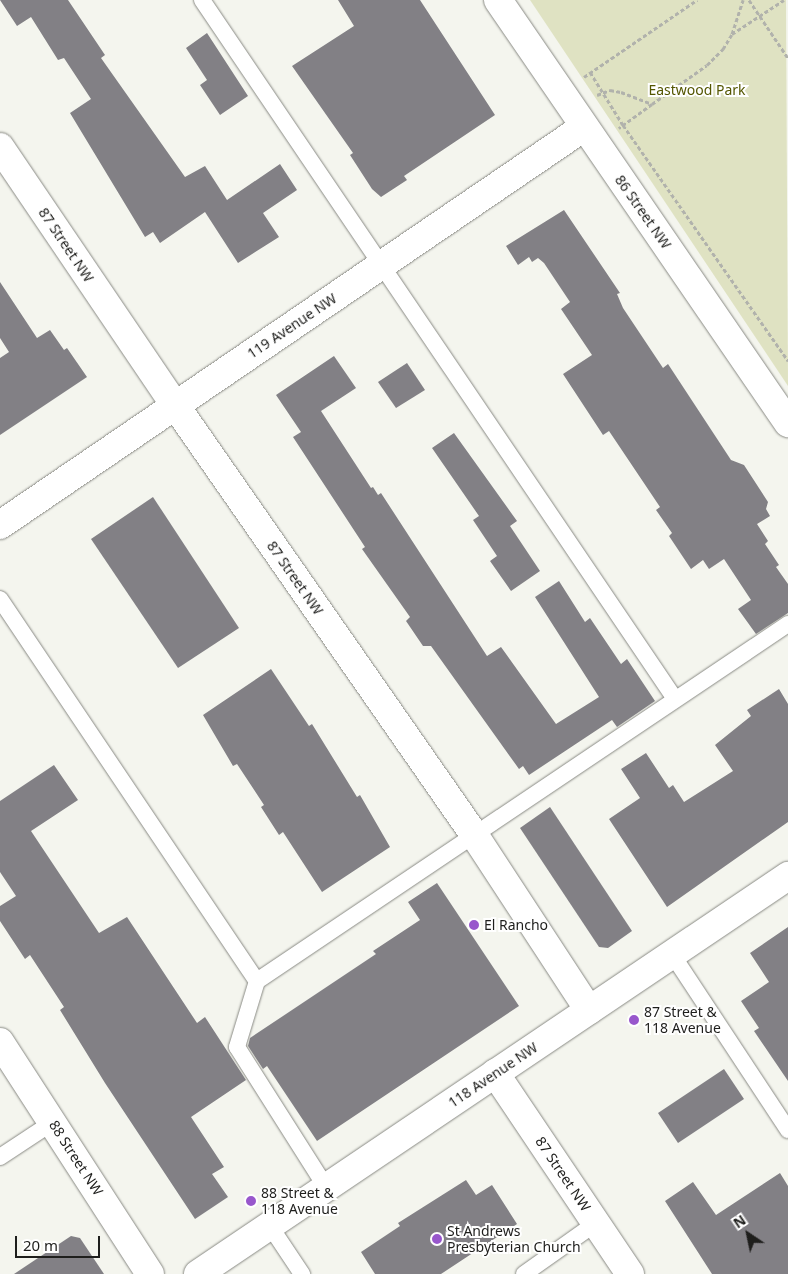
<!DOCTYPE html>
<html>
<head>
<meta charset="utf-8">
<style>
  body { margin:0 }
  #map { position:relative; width:788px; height:1274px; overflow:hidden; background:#f4f5ee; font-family:"Noto Sans",sans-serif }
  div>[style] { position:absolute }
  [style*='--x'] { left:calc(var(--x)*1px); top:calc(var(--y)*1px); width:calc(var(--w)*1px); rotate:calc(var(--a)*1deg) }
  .green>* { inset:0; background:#dfe2c2 }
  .building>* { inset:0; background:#828085 }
  .path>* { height:3px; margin-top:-1.5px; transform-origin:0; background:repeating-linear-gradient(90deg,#b1b2ac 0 4px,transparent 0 6.5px) }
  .roads { filter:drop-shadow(0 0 1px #898a84) drop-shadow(0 0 1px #898a84) }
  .lane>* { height:16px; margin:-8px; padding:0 8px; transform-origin:8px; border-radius:8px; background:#fff }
  .street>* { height:28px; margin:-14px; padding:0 14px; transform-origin:14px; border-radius:14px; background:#fff }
  .secondary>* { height:28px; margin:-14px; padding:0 14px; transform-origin:14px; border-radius:14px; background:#fff }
  .dots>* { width:14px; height:14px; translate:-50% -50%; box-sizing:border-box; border:2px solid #fff; border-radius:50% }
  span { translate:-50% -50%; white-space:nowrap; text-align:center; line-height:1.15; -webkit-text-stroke:4px #fff; paint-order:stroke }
  .park-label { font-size:14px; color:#545600 }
  .street-label { font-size:14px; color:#1e1e1c }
  .poi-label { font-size:14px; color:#1e1e1c }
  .left { translate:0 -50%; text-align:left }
  .north { position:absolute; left:723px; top:1209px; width:50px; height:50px; -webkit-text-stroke:4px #fff; paint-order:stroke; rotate:326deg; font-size:14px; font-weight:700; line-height:20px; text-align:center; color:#1e1e1c }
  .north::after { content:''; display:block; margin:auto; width:18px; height:22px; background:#1e1e1c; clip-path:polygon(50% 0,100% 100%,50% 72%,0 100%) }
  .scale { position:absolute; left:15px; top:1236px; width:85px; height:22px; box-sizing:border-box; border:2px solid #1e1e1c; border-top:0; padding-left:6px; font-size:15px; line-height:18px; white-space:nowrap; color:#1e1e1c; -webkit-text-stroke:4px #fff; paint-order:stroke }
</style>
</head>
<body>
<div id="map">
  <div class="green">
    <i style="clip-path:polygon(530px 0,786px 0,788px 386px)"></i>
  </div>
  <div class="building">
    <i style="clip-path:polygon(0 0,68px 0,105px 55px,101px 58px,185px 177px,205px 166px,227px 200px,280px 164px,297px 190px,263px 213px,279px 237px,238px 263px,205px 212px,160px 243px,153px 232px,145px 237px,70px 113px,91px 99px,64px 58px,58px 60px,31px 17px,17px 26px)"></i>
    <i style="clip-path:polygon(338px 0,420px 0,495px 115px,404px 176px,407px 180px,381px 197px,372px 189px,350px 155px,353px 153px,292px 66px,354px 26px)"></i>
    <i style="clip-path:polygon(207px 33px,248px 96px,220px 115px,200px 85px,207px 80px,186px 48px)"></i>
    <i style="clip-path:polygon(564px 210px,620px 293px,617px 294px,623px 308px,663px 368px,668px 364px,731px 460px,744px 465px,768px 502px,766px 509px,770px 516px,757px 524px,768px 541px,765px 544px,779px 565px,776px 567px,788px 584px,788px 613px,756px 634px,738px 609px,751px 600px,724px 559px,709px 569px,703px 560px,691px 569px,669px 536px,672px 533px,656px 510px,660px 507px,609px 431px,603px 435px,563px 374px,592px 355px,561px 309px,570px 302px,544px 263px,538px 258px,532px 262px,529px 257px,518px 265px,506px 246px)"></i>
    <i style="clip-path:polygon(0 282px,37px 338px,50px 330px,64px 350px,67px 348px,87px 377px,0 435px,0 358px,9px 352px,0 338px)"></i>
    <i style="clip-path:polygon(334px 356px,356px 388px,321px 411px,371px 488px,373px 487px,378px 495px,381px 493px,487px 656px,501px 647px,556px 724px,599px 697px,535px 597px,559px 581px,585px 622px,590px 618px,621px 664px,627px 659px,655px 701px,617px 727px,612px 720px,529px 775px,523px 766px,519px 769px,431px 646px,423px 646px,406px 621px,410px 617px,362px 549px,365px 547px,293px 437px,301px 432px,276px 395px)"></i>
    <i style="clip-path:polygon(407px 363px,425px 390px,396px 408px,378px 382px)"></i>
    <i style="clip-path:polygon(454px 433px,517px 521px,510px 526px,540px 571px,511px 591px,490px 561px,497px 556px,473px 520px,479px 516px,432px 448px)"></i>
    <i style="clip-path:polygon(153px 497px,239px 628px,178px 668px,91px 539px)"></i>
    <i style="clip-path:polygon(271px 669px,309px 726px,312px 724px,357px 797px,360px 795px,390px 847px,322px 892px,283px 832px,279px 835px,261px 807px,264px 805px,237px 764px,233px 766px,203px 715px)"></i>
    <i style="clip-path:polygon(779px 689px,788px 704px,788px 822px,667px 907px,609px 819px,640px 798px,621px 769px,646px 753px,669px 788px,673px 785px,684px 802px,733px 771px,715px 745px,751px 716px,747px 710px)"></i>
    <i style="clip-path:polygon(54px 765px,78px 800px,31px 831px,99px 933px,127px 917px,197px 1023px,205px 1017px,246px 1080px,191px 1117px,224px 1167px,212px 1174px,228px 1197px,195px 1219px,105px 1083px,60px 1010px,64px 1007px,30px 955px,25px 959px,0 921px,0 906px,16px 896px,0 872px,0 801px)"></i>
    <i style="clip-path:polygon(550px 807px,632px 931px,608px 948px,599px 947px,520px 828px)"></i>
    <i style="clip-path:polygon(437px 883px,519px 1006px,317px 1141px,267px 1066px,263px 1069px,248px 1046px,250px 1038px,376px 954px,373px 951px,420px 920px,408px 902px)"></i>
    <i style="clip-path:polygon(788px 927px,788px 1081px,754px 1031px,759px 1028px,741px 1001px,769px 982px,750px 953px)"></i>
    <i style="clip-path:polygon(724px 1069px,744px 1099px,678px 1143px,658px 1113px)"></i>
    <i style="clip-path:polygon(780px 1173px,788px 1186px,788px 1274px,712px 1274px,665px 1201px,693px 1182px,716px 1215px)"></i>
    <i style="clip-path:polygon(466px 1180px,476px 1195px,492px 1185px,517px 1224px,441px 1274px,375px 1274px,361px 1252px,400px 1226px,398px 1223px)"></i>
    <i style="clip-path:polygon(71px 1236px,80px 1238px,104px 1274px,14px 1274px)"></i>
  </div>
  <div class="path">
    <i style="--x:749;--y:0;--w:70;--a:56.1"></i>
    <i style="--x:732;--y:34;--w:62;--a:-33.2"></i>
    <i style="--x:590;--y:72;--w:62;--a:58.1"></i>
    <i style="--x:623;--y:125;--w:288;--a:55"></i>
    <i style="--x:584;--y:77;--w:137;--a:-34.3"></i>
    <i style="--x:597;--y:95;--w:14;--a:-21"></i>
    <i style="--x:610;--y:90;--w:11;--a:10"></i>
    <i style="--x:621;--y:92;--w:33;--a:21"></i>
    <i style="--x:652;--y:104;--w:41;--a:144"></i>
    <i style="--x:652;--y:104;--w:67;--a:-35.3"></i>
    <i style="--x:707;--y:65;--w:23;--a:-45"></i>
    <i style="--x:723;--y:49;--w:17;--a:-59"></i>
    <i style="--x:732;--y:34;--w:36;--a:-72"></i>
  </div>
  <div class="roads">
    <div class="lane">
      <i style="--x:202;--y:0;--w:844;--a:55.91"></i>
      <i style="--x:0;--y:599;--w:460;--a:56.1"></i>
      <i style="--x:257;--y:981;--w:640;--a:-33.91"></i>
      <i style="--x:672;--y:954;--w:211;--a:56.6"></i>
      <i style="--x:257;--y:981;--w:69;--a:106.9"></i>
      <i style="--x:237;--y:1047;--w:166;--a:57.6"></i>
      <i style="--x:0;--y:1157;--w:64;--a:-33.4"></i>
      <i style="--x:270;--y:1226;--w:58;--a:56.3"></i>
      <i style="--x:524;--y:1274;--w:88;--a:-35.3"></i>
    </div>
    <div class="street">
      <i style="--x:498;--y:0;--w:513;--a:55.57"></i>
      <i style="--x:0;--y:147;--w:312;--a:55.9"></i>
      <i style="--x:175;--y:405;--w:522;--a:55.15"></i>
      <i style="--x:473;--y:833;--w:212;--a:56.8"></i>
      <i style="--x:0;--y:525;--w:707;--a:-34.27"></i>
      <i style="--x:0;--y:1042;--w:276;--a:57.1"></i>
      <i style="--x:495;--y:1073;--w:242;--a:56.1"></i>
    </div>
    <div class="secondary">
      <i style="--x:198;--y:1274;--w:712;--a:-34"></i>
    </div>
  </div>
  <div class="dots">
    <i style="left:474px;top:925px;background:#9857cc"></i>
    <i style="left:634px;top:1020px;background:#9857cc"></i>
    <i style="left:251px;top:1201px;background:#9857cc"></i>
    <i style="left:437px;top:1239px;background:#9857cc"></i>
  </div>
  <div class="park-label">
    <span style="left:697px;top:90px">Eastwood Park</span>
  </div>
  <div class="street-label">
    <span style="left:643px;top:212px;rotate:55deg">86 Street NW</span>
    <span style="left:66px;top:245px;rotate:56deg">87 Street NW</span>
    <span style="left:292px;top:326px;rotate:-34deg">119 Avenue NW</span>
    <span style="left:295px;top:578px;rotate:55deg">87 Street NW</span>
    <span style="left:493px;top:1075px;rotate:-34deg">118 Avenue NW</span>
    <span style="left:76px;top:1158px;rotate:57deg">88 Street NW</span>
    <span style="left:563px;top:1174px;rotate:56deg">87 Street NW</span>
  </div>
  <div class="poi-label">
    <span class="left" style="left:484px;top:925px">El Rancho</span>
    <span class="left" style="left:644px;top:1020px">87 Street &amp;<br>118 Avenue</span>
    <span class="left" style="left:261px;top:1201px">88 Street &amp;<br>118 Avenue</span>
    <span class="left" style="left:447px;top:1239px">St Andrews<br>Presbyterian Church</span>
  </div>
  <div class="north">N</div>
  <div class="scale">20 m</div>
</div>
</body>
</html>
